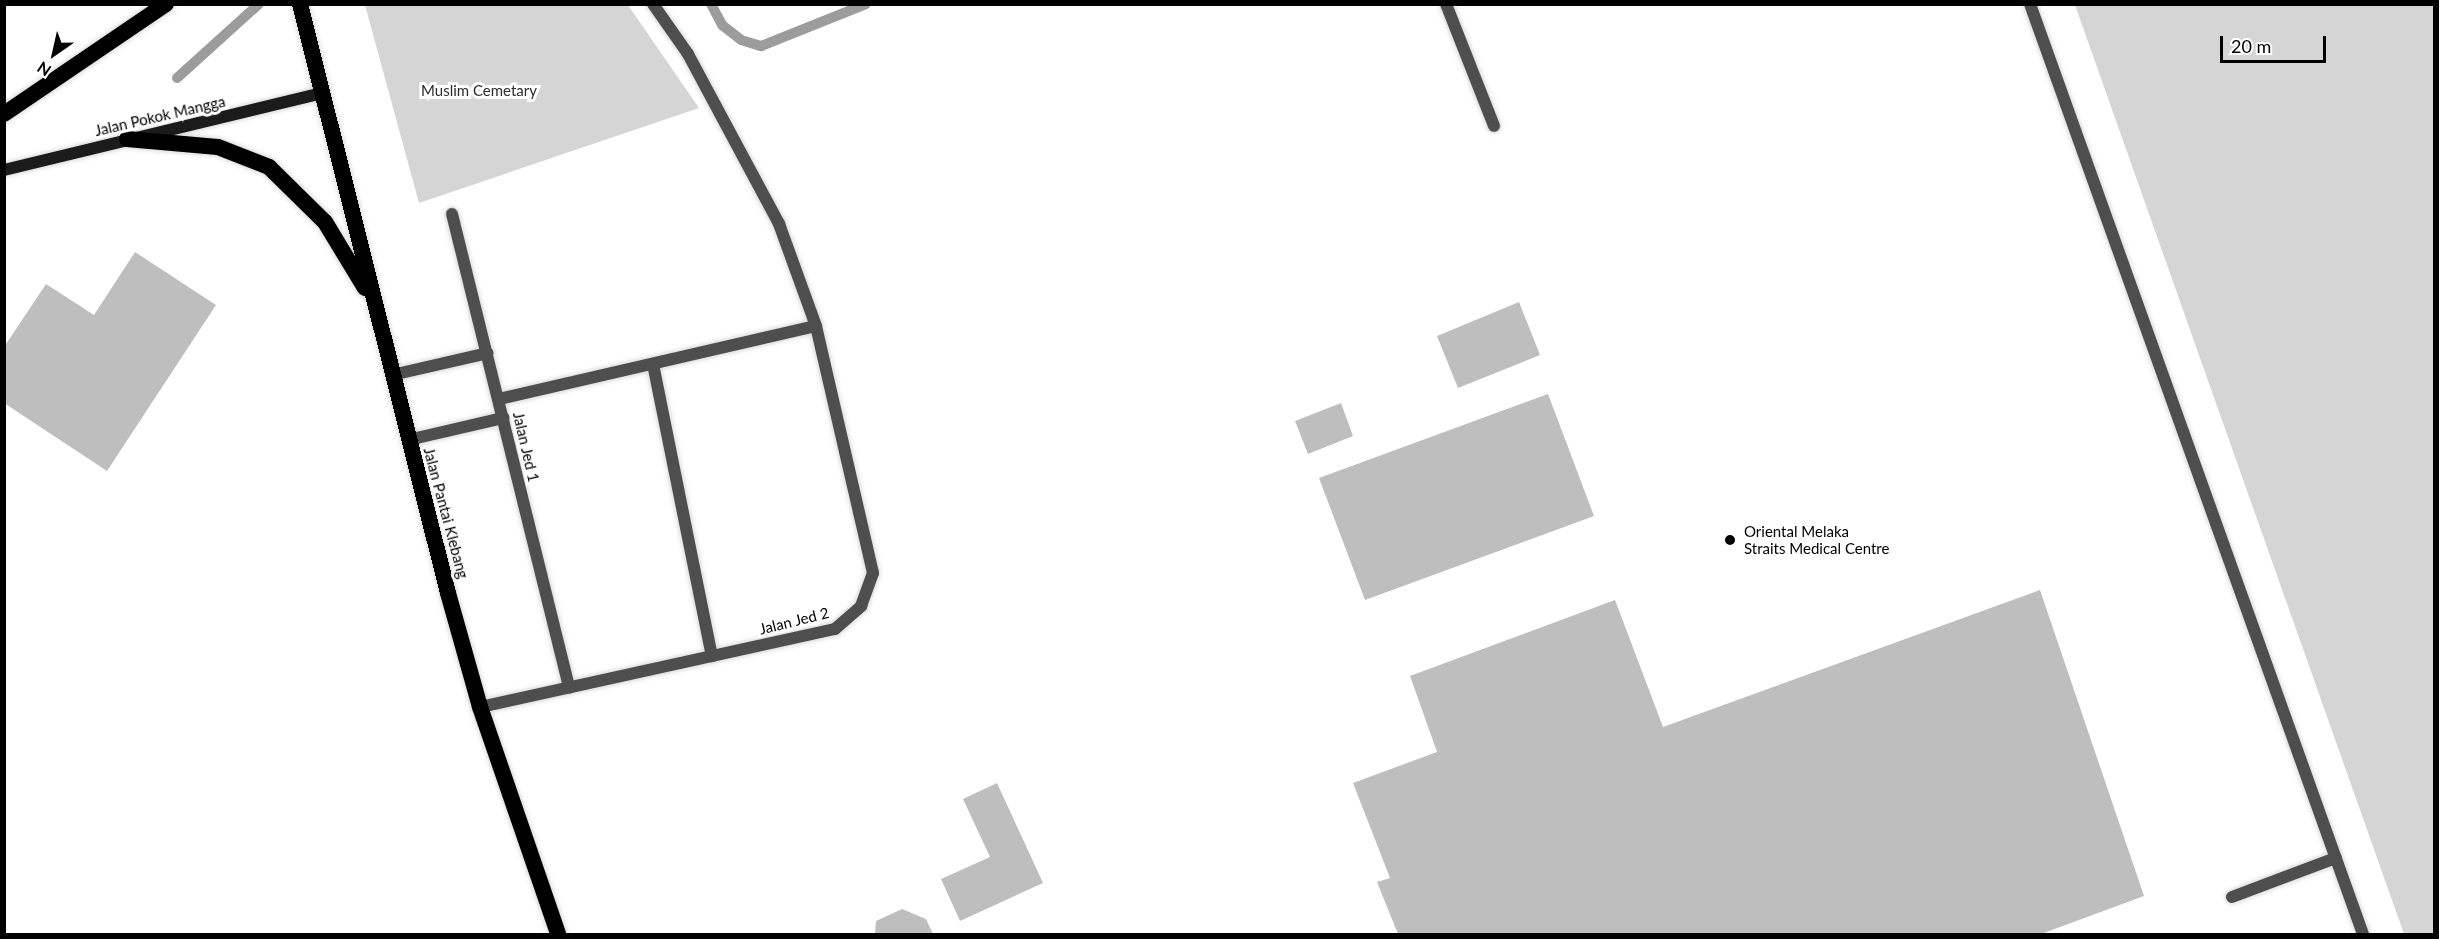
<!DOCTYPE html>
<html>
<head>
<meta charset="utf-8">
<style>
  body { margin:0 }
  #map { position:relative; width:2439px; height:939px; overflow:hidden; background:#fff; font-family:Lato,sans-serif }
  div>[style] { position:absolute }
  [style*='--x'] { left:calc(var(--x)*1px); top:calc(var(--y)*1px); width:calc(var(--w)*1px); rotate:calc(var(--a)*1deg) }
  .green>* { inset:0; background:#d5d5d5 }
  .stream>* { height:10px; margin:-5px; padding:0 5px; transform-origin:5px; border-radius:5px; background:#9c9c9c }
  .building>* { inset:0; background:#bebebe }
  .roads { filter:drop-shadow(0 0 2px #dbdbdb) drop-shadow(0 0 2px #dbdbdb) }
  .service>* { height:12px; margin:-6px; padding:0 6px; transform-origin:6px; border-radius:6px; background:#4e4e4e }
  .minor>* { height:12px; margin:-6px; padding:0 6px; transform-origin:6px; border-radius:6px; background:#4e4e4e }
  .secondary>* { height:12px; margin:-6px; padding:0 6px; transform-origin:6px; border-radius:6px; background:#1b1b1b }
  .trunk>* { height:16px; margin:-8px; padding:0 8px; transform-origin:8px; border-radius:8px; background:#000 }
  .dots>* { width:16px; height:16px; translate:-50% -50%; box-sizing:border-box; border:3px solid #fff; border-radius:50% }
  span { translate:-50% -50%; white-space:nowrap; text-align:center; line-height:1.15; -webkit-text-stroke:6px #fff; paint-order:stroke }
  .park-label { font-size:15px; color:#2c2c2c }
  .street-label { font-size:15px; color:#000 }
  .poi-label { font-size:15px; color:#000 }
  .left { translate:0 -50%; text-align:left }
  .frame { position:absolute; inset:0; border:6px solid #000; pointer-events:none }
  .north { position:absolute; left:24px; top:24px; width:60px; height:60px; -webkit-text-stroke:4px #fff; paint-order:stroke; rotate:214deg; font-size:16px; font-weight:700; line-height:24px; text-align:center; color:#000 }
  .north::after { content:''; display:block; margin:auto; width:21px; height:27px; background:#000; clip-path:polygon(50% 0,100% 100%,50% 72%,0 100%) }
  .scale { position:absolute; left:2220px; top:36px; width:106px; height:27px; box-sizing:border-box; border:3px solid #000; border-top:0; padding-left:8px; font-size:18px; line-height:21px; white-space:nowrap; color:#000; -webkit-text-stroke:4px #fff; paint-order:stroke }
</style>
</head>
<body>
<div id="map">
  <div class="green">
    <i style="clip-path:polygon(365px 5px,628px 5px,699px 108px,419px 203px)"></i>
    <i style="clip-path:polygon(2075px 5px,2434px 5px,2434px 934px,2404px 934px)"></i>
  </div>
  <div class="stream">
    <i style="--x:711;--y:4;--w:24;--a:62"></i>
    <i style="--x:722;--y:25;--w:24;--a:38"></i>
    <i style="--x:741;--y:40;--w:21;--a:17"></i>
    <i style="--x:761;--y:46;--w:113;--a:-21.8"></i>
    <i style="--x:177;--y:78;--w:110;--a:-42.1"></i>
  </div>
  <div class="building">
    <i style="clip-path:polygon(135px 252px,216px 305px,107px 471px,4px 403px,4px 347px,46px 284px,94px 315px)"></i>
    <i style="clip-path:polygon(1519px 302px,1540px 355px,1458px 388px,1437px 336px)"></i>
    <i style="clip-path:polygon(1548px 394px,1594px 516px,1365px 600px,1319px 478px)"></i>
    <i style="clip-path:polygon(1341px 403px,1353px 436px,1308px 454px,1295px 421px)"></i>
    <i style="clip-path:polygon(2040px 590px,2144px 896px,2041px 934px,1398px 934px,1377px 882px,1390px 878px,1353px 783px,1437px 752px,1410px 676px,1615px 600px,1663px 727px)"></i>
    <i style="clip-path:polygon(997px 783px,1043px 883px,960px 921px,941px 879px,990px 857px,963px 799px)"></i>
    <i style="clip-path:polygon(902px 909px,926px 919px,933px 934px,875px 934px,876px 921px)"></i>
  </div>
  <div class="roads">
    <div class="service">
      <i style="--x:653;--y:4;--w:61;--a:55"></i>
      <i style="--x:688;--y:54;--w:193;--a:61.8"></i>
      <i style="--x:1446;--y:4;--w:131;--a:68.5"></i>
      <i style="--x:653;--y:364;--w:298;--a:78.6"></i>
      <i style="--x:499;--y:399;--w:325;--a:-13"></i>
      <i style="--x:2232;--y:897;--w:111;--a:-20.6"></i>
    </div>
    <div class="minor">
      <i style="--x:2030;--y:4;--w:988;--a:70.3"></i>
      <i style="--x:452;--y:214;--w:488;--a:76.1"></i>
      <i style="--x:392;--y:375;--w:98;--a:-12.9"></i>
      <i style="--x:408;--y:440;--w:98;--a:-13"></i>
      <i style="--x:480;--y:707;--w:363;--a:-12.4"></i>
      <i style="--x:835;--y:629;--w:35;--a:-41"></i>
      <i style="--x:861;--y:606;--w:35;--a:-70"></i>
      <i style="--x:873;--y:573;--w:253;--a:-103"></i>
      <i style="--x:816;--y:326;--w:109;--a:-109.9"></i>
    </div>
    <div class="secondary">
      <i style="--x:4;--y:170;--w:328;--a:-13.6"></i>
    </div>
    <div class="trunk">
      <i style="--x:300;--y:4;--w:607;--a:75.9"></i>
      <i style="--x:448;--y:593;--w:118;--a:74.3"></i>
      <i style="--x:480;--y:707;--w:240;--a:71"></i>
      <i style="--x:4;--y:114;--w:196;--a:-34.2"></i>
      <i style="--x:127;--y:139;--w:91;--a:5"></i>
      <i style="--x:218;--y:147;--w:55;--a:21.4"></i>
      <i style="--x:269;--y:167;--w:78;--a:44.5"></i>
      <i style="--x:325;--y:222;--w:77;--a:58.8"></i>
    </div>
  </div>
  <div class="dots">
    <i style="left:1730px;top:540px;background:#000"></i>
  </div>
  <div class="park-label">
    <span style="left:479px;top:91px">Muslim Cemetary</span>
  </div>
  <div class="street-label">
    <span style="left:160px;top:116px;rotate:-13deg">Jalan Pokok Mangga</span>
    <span style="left:526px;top:447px;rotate:77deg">Jalan Jed 1</span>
    <span style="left:446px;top:513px;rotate:75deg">Jalan Pantai Klebang</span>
    <span style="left:794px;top:621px;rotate:-14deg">Jalan Jed 2</span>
  </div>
  <div class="poi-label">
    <span class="left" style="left:1744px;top:540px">Oriental Melaka<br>Straits Medical Centre</span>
  </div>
  <div class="frame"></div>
  <div class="north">N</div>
  <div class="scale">20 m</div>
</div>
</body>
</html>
